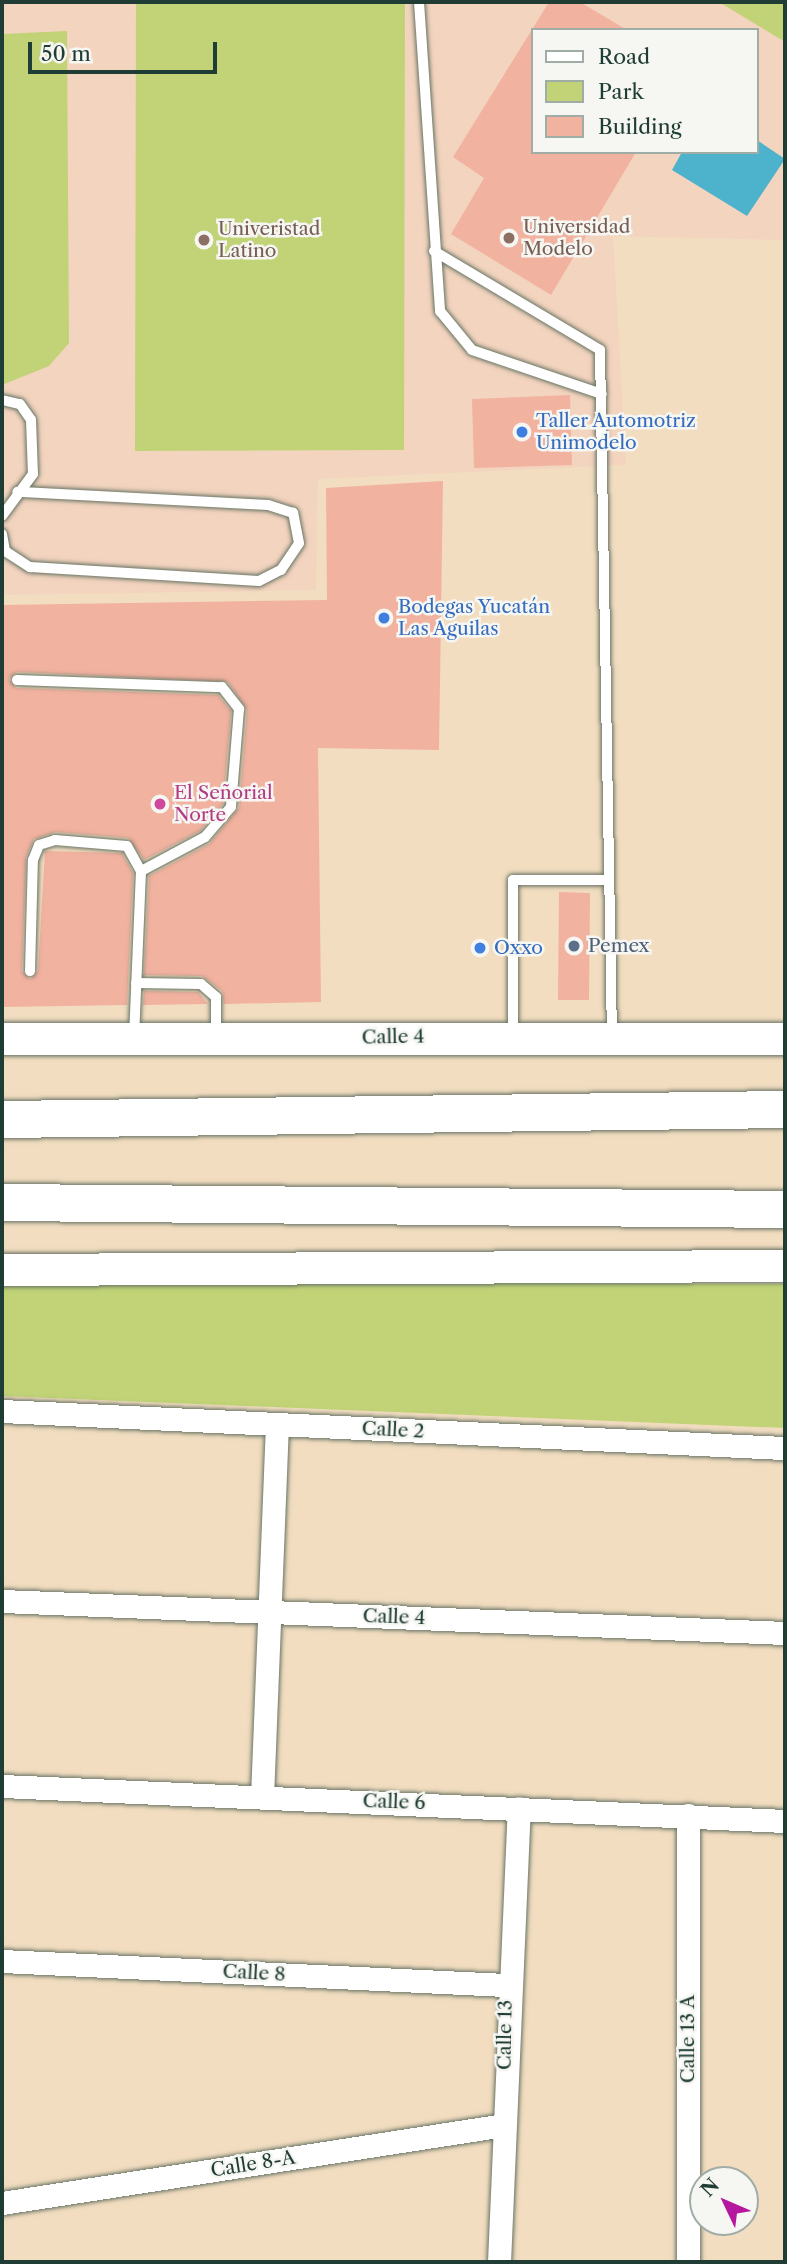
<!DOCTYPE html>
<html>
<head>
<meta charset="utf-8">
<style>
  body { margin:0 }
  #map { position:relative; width:787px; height:2264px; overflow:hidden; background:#f2ddc0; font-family:"Libre Caslon Text",serif }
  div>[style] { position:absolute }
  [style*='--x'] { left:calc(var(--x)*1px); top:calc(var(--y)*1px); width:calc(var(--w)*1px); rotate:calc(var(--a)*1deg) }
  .built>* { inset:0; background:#f3d4bf }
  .green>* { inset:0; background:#c1d376 }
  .water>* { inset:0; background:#4db3cc }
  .building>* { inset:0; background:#f2b2a0 }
  .roads { filter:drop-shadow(0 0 2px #697565) drop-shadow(0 0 2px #697565) }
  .service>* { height:10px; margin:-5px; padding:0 5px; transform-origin:5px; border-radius:5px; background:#fff }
  .minor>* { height:23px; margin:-11.5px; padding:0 11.5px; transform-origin:11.5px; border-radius:11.5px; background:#fff }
  .secondary>* { height:32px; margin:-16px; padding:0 16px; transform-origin:16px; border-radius:16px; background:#fff }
  .trunk>* { height:37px; margin:-18.5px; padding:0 18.5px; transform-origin:18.5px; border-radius:18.5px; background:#fff }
  .dots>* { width:19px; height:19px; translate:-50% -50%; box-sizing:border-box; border:4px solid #f6f6f2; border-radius:50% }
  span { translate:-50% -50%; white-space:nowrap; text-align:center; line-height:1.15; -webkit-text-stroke:5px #f6f6f2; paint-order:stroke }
  .education-label { font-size:19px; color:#785e54 }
  .left { translate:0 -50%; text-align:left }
  .shop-label { font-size:19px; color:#366cbe }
  .hotel-label { font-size:19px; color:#b23c85 }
  .service-label { font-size:19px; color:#4e5e75 }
  .street-label { font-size:19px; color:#1f3d34 }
  .frame { position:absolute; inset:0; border:4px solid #1f3d34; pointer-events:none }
  .legend { position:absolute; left:531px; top:28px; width:228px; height:126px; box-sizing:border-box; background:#f6f6f2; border:2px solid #a0aca6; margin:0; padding:9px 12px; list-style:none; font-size:21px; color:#1f3d34 }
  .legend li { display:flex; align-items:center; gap:14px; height:35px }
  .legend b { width:35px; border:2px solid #a0aca6 }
  .north { position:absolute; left:689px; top:2166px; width:70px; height:70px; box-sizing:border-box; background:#f6f6f2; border:2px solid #a0aca6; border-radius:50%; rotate:314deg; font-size:19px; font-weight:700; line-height:28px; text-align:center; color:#1f3d34 }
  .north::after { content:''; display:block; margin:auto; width:24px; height:32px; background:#b5179e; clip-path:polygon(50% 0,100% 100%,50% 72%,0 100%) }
  .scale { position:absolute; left:28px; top:42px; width:189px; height:32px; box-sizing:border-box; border:4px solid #1f3d34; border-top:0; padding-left:9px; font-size:21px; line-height:24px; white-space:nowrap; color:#1f3d34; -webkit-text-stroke:5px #f6f6f2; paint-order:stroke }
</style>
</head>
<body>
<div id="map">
  <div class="built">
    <i style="clip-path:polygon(evenodd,2px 2px,785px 2px,785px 240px,613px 236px,626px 465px,318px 479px,316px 590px,2px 595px,2px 2px,533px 30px,757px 30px,757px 152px,533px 152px,533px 30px)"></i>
  </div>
  <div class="green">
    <i style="clip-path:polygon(405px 2px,404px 450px,135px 451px,136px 3px)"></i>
    <i style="clip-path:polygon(719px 2px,785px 2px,785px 42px)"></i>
    <i style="clip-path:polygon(67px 31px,69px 343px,49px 366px,2px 385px,2px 34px)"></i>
    <i style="clip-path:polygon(54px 1281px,785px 1284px,785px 1428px,2px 1396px,2px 1284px)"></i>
  </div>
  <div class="water">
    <i style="clip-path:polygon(757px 140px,785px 159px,747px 216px,672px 170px,682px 152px,757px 152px)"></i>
  </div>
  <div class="building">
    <i style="clip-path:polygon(549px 2px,580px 2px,627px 30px,533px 30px,533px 152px,636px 152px,551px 295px,451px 234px,484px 178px,453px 157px)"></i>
    <i style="clip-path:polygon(570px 395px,572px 465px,474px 468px,472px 399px)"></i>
    <i style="clip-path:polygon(443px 481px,439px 750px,318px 748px,321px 1002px,224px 1004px,222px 991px,202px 976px,144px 975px,149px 876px,209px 844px,239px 808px,247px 710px,228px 682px,17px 672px,9px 679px,16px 688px,218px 695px,231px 711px,223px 804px,200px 831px,144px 860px,128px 838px,56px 832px,34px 839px,26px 857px,22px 971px,30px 979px,38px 971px,45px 851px,122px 853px,133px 873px,127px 1005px,2px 1007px,2px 605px,327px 600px,326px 488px)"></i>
    <i style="clip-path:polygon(559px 892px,590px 893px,589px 1000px,558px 1000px)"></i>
    <i style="clip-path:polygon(144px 991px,198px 992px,208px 1004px,143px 1005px)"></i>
  </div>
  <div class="roads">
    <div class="service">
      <i style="--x:419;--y:2;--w:310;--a:86.1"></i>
      <i style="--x:440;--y:311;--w:50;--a:50.6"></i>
      <i style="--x:472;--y:350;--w:137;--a:18.7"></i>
      <i style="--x:434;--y:251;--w:193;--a:30.8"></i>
      <i style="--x:600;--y:350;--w:686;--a:89"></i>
      <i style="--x:2;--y:400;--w:18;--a:13"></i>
      <i style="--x:20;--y:404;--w:19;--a:55"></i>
      <i style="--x:31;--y:420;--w:54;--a:87.9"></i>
      <i style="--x:33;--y:474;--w:52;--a:126.4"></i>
      <i style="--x:2;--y:534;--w:17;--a:80"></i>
      <i style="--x:5;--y:551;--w:30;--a:33"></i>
      <i style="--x:30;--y:567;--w:229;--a:3.5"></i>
      <i style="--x:259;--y:581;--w:25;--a:-27"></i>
      <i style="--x:281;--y:570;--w:32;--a:-56"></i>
      <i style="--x:299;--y:543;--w:31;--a:-101"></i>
      <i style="--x:293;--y:513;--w:26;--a:-162"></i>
      <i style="--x:268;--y:505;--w:251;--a:-177"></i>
      <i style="--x:17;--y:680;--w:205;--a:2"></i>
      <i style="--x:222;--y:687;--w:28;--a:52"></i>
      <i style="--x:239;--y:709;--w:98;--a:94.7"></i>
      <i style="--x:231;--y:807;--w:40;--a:131"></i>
      <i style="--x:205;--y:837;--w:72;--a:152"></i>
      <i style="--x:141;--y:871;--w:165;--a:92.4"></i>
      <i style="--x:30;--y:971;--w:111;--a:-88.5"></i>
      <i style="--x:33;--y:860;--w:16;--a:-68"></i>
      <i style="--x:39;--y:845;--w:17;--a:-17"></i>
      <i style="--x:55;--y:840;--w:72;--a:4.8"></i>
      <i style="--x:127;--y:846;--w:29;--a:61"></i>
      <i style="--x:136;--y:983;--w:65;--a:0.9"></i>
      <i style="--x:201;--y:984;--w:20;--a:41"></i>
      <i style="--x:216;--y:997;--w:39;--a:90"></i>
      <i style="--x:513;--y:1036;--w:156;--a:-90"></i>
      <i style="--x:513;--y:880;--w:93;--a:0"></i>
    </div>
    <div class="minor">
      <i style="--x:2;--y:1411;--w:784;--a:2.71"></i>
      <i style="--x:2;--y:1601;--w:784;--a:2.34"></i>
      <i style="--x:2;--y:1786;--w:784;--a:2.56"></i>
      <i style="--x:262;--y:1797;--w:373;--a:-87.7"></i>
      <i style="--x:2;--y:1961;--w:505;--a:2.73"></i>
      <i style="--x:2;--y:2203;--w:508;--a:-8.83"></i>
      <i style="--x:499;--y:2262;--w:454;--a:-87.5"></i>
      <i style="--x:688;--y:2262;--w:447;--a:-90"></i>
    </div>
    <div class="secondary">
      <i style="--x:2;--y:1039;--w:783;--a:0"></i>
      <i style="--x:2;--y:1270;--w:783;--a:-0.29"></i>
    </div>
    <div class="trunk">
      <i style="--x:2;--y:1119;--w:783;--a:-0.73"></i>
      <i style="--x:2;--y:1202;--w:783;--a:0.51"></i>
    </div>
  </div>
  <div class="dots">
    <i style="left:509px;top:238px;background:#8d6e63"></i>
    <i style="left:204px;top:240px;background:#8d6e63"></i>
    <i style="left:522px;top:432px;background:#3f7fe0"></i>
    <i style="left:384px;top:618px;background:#3f7fe0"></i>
    <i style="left:160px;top:804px;background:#d1479c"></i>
    <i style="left:574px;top:946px;background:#5c6f8a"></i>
    <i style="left:480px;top:948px;background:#3f7fe0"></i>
  </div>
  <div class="education-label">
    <span class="left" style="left:523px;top:238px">Universidad<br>Modelo</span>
    <span class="left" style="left:218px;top:240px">Univeristad<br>Latino</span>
  </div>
  <div class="shop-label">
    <span class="left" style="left:536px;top:432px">Taller Automotriz<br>Unimodelo</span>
    <span class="left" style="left:398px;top:618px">Bodegas Yucatán<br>Las Aguilas</span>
    <span class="left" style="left:494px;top:948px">Oxxo</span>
  </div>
  <div class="hotel-label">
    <span class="left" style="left:174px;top:804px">El Señorial<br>Norte</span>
  </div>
  <div class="service-label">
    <span class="left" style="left:588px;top:946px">Pemex</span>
  </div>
  <div class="street-label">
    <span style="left:393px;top:1037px;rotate:-1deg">Calle 4</span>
    <span style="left:393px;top:1430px;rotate:3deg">Calle 2</span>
    <span style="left:394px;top:1617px;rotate:2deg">Calle 4</span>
    <span style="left:394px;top:1802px;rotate:2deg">Calle 6</span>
    <span style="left:254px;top:1973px;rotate:3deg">Calle 8</span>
    <span style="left:505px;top:2035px;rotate:-89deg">Calle 13</span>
    <span style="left:688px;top:2039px;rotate:-90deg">Calle 13 A</span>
    <span style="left:253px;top:2164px;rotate:-9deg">Calle 8-A</span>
  </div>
  <div class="frame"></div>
  <ul class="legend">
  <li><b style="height:9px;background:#fff"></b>Road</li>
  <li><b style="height:19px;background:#c1d376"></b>Park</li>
  <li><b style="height:19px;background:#f2b2a0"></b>Building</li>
  </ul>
  <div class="north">N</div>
  <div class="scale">50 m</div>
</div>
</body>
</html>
